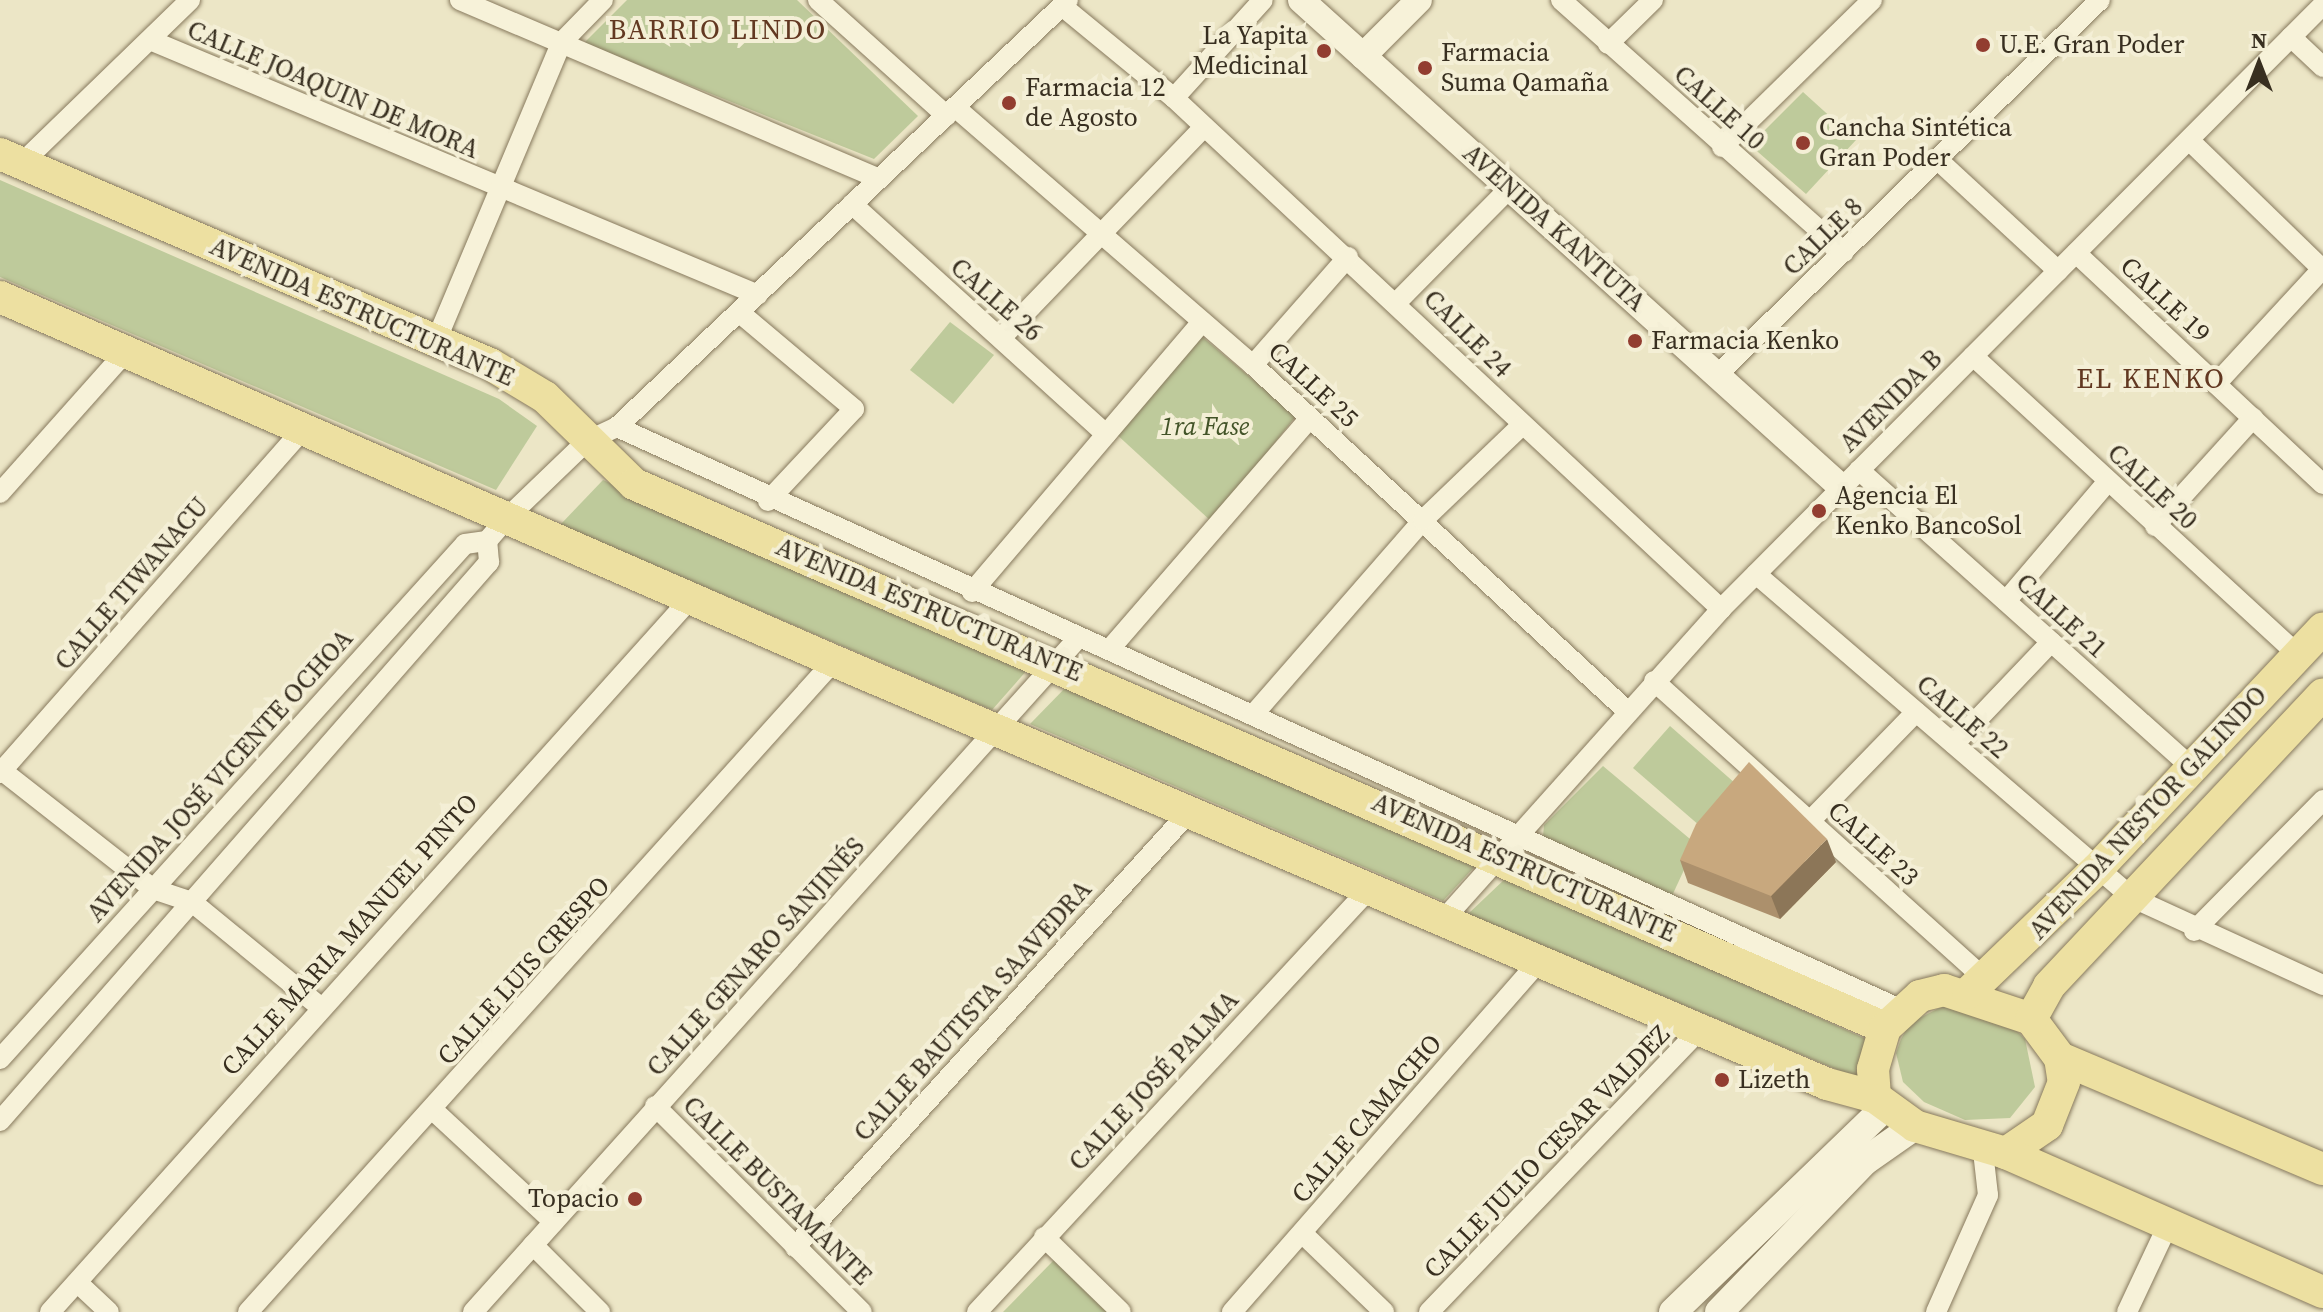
<!DOCTYPE html>
<html>
<head>
<meta charset="utf-8">
<style>
  body { margin:0 }
  #map { position:relative; width:2323px; height:1312px; overflow:hidden; background:#ece6c6; font-family:"Source Serif 4",serif }
  div>[style] { position:absolute }
  [style*='--x'] { left:calc(var(--x)*1px); top:calc(var(--y)*1px); width:calc(var(--w)*1px); rotate:calc(var(--a)*1deg) }
  .green>* { inset:0; background:#beca9b }
  .roads { filter:drop-shadow(0 0 2px #87795d) drop-shadow(0 0 2px #87795d) }
  .minor>* { height:20px; margin:-10px; padding:0 10px; transform-origin:10px; border-radius:10px; background:#f7f2d9 }
  .tertiary>* { height:26px; margin:-13px; padding:0 13px; transform-origin:13px; border-radius:13px; background:#f7f2d9 }
  .secondary>* { height:28px; margin:-14px; padding:0 14px; transform-origin:14px; border-radius:14px; background:#f7f2d9 }
  .primary>* { height:32px; margin:-16px; padding:0 16px; transform-origin:16px; border-radius:16px; background:#ede0a1 }
  .wall>* { inset:0; background:#ac906c }
  .shaded-wall>* { inset:0; background:#8c7658 }
  .building>* { inset:0; background:#c8a87e }
  .dots>* { width:22px; height:22px; translate:-50% -50%; box-sizing:border-box; border:4px solid #f4efd6; border-radius:50% }
  span { translate:-50% -50%; white-space:nowrap; text-align:center; line-height:1.15; -webkit-text-stroke:8px #f4efd6; paint-order:stroke }
  .poi-label { font-size:26px; color:#382f20 }
  .right { translate:-100% -50%; text-align:right }
  .left { translate:0 -50%; text-align:left }
  .street-label { font-size:26px; color:#382f20 }
  .park-label { font-size:26px; color:#425327; font-style:italic }
  .neighbourhood-label { font-size:28px; color:#623821; letter-spacing:2px }
  .north { position:absolute; left:2219px; top:24px; width:80px; height:80px; -webkit-text-stroke:6px #f4efd6; paint-order:stroke; rotate:0deg; font-size:22px; font-weight:700; line-height:32px; text-align:center; color:#382f20 }
  .north::after { content:''; display:block; margin:auto; width:28px; height:36px; background:#382f20; clip-path:polygon(50% 0,100% 100%,50% 72%,0 100%) }
</style>
</head>
<body>
<div id="map">
  <div class="green">
    <i style="clip-path:polygon(627px 0,797px 0,918px 116px,874px 159px,584px 43px)"></i>
    <i style="clip-path:polygon(1803px 92px,1856px 140px,1806px 194px,1750px 145px)"></i>
    <i style="clip-path:polygon(0 180px,499px 399px,537px 426px,496px 490px,0 277px)"></i>
    <i style="clip-path:polygon(950px 322px,994px 355px,953px 404px,910px 370px)"></i>
    <i style="clip-path:polygon(1199px 334px,1296px 416px,1212px 522px,1114px 432px)"></i>
    <i style="clip-path:polygon(603px 480px,1028px 669px,992px 710px,560px 525px)"></i>
    <i style="clip-path:polygon(1068px 685px,1477px 864px,1443px 901px,1030px 724px)"></i>
    <i style="clip-path:polygon(1670px 726px,1736px 784px,1700px 826px,1633px 768px)"></i>
    <i style="clip-path:polygon(1603px 766px,1696px 844px,1671px 898px,1543px 837px,1544px 825px)"></i>
    <i style="clip-path:polygon(1507px 877px,1866px 1039px,1864px 1081px,1468px 914px)"></i>
    <i style="clip-path:polygon(1943px 1006px,2010px 1024px,2025px 1039px,2035px 1087px,2010px 1118px,1965px 1120px,1924px 1102px,1903px 1082px,1896px 1053px,1901px 1039px,1910px 1023px)"></i>
    <i style="clip-path:polygon(1054px 1260px,1107px 1312px,1003px 1312px)"></i>
  </div>
  <div class="roads">
    <div class="minor">
      <i style="--x:460;--y:0;--w:456;--a:23.1"></i>
      <i style="--x:818;--y:0;--w:173;--a:42"></i>
      <i style="--x:1561;--y:0;--w:379;--a:41.7"></i>
      <i style="--x:1062;--y:6;--w:145;--a:39.4"></i>
      <i style="--x:1174;--y:98;--w:132;--a:-47.8"></i>
      <i style="--x:2291;--y:37;--w:44;--a:43.2"></i>
      <i style="--x:150;--y:40;--w:659;--a:22.75"></i>
      <i style="--x:1608;--y:44;--w:63;--a:-44.4"></i>
      <i style="--x:1174;--y:98;--w:749;--a:43.05"></i>
      <i style="--x:956;--y:108;--w:393;--a:40.9"></i>
      <i style="--x:1253;--y:365;--w:508;--a:42.77"></i>
      <i style="--x:2189;--y:140;--w:187;--a:44.1"></i>
      <i style="--x:1722;--y:147;--w:210;--a:-44.4"></i>
      <i style="--x:1939;--y:161;--w:162;--a:42.7"></i>
      <i style="--x:22;--y:163;--w:234;--a:-44.1"></i>
      <i style="--x:852;--y:204;--w:343;--a:42.2"></i>
      <i style="--x:2076;--y:253;--w:338;--a:43.1"></i>
      <i style="--x:1397;--y:302;--w:161;--a:-45.3"></i>
      <i style="--x:740;--y:313;--w:149;--a:40.1"></i>
      <i style="--x:854;--y:409;--w:126;--a:133.1"></i>
      <i style="--x:1001;--y:338;--w:293;--a:-46.1"></i>
      <i style="--x:436;--y:341;--w:323;--a:-67.2"></i>
      <i style="--x:561;--y:43;--w:60;--a:-45.7"></i>
      <i style="--x:1973;--y:356;--w:442;--a:42.6"></i>
      <i style="--x:1253;--y:365;--w:144;--a:-48.7"></i>
      <i style="--x:1717;--y:375;--w:536;--a:-44.4"></i>
      <i style="--x:2216;--y:384;--w:156;--a:-47.3"></i>
      <i style="--x:617;--y:427;--w:1409;--a:24.4"></i>
      <i style="--x:1859;--y:470;--w:447;--a:41.8"></i>
      <i style="--x:0;--y:493;--w:186;--a:-48.3"></i>
      <i style="--x:2155;--y:526;--w:146;--a:-47.8"></i>
      <i style="--x:1756;--y:574;--w:497;--a:40.7"></i>
      <i style="--x:2133;--y:898;--w:209;--a:24.6"></i>
      <i style="--x:972;--y:592;--w:355;--a:-49.6"></i>
      <i style="--x:2006;--y:601;--w:157;--a:-49.6"></i>
      <i style="--x:1109;--y:650;--w:306;--a:-49.1"></i>
      <i style="--x:1654;--y:681;--w:448;--a:42"></i>
      <i style="--x:1253;--y:715;--w:259;--a:-48.9"></i>
      <i style="--x:1423;--y:520;--w:137;--a:-43.8"></i>
      <i style="--x:1954;--y:744;--w:141;--a:-46.4"></i>
      <i style="--x:0;--y:769;--w:194;--a:38.1"></i>
      <i style="--x:153;--y:889;--w:41;--a:18.4"></i>
      <i style="--x:192;--y:902;--w:163;--a:39.3"></i>
      <i style="--x:0;--y:773;--w:458;--a:-48.6"></i>
      <i style="--x:1810;--y:821;--w:152;--a:-45.8"></i>
      <i style="--x:1445;--y:918;--w:414;--a:-48.2"></i>
      <i style="--x:1721;--y:609;--w:853;--a:-45.1"></i>
      <i style="--x:2194;--y:931;--w:184;--a:-45.4"></i>
      <i style="--x:0;--y:1059;--w:694;--a:-47.92"></i>
      <i style="--x:465;--y:544;--w:22;--a:-8"></i>
      <i style="--x:655;--y:1106;--w:292;--a:44.9"></i>
      <i style="--x:434;--y:1111;--w:163;--a:42.8"></i>
      <i style="--x:0;--y:1121;--w:743;--a:-48.82"></i>
      <i style="--x:489;--y:562;--w:21;--a:-95"></i>
      <i style="--x:487;--y:541;--w:33;--a:-49"></i>
      <i style="--x:509;--y:516;--w:108;--a:-43.9"></i>
      <i style="--x:587;--y:441;--w:33;--a:-25"></i>
      <i style="--x:617;--y:427;--w:621;--a:-43.43"></i>
      <i style="--x:1302;--y:1233;--w:114;--a:43.9"></i>
      <i style="--x:1044;--y:1237;--w:107;--a:44.2"></i>
      <i style="--x:533;--y:1245;--w:95;--a:45"></i>
      <i style="--x:795;--y:1247;--w:590;--a:-47.82"></i>
      <i style="--x:78;--y:1283;--w:42;--a:43.1"></i>
      <i style="--x:50;--y:1312;--w:961;--a:-48.08"></i>
      <i style="--x:248;--y:1312;--w:876;--a:-48.01"></i>
      <i style="--x:473;--y:1312;--w:907;--a:-48.08"></i>
      <i style="--x:977;--y:1312;--w:580;--a:-47.17"></i>
      <i style="--x:1232;--y:1312;--w:469;--a:-48.8"></i>
      <i style="--x:1429;--y:1312;--w:393;--a:-46.2"></i>
      <i style="--x:1936;--y:1312;--w:128;--a:-66"></i>
      <i style="--x:1988;--y:1195;--w:44;--a:-96.5"></i>
      <i style="--x:2127;--y:1312;--w:96;--a:-64.8"></i>
    </div>
    <div class="tertiary">
      <i style="--x:1301;--y:0;--w:729;--a:42.05"></i>
      <i style="--x:1363;--y:56;--w:79;--a:-45"></i>
    </div>
    <div class="secondary">
      <i style="--x:1673;--y:1312;--w:293;--a:-44"></i>
      <i style="--x:1719;--y:1312;--w:210;--a:-46"></i>
      <i style="--x:1865;--y:1161;--w:61;--a:-35"></i>
    </div>
    <div class="primary">
      <i style="--x:0;--y:154;--w:533;--a:23.2"></i>
      <i style="--x:490;--y:364;--w:64;--a:31"></i>
      <i style="--x:545;--y:397;--w:124;--a:44.3"></i>
      <i style="--x:634;--y:484;--w:1364;--a:23.5"></i>
      <i style="--x:0;--y:297;--w:910;--a:23.58"></i>
      <i style="--x:834;--y:661;--w:1079;--a:23.07"></i>
      <i style="--x:1827;--y:1084;--w:50;--a:15.2"></i>
      <i style="--x:1944;--y:990;--w:92;--a:18.4"></i>
      <i style="--x:2031;--y:1019;--w:49;--a:53.4"></i>
      <i style="--x:2060;--y:1058;--w:24;--a:81"></i>
      <i style="--x:2064;--y:1082;--w:46;--a:111.6"></i>
      <i style="--x:2047;--y:1125;--w:50;--a:145.7"></i>
      <i style="--x:2006;--y:1153;--w:95;--a:-163.5"></i>
      <i style="--x:1915;--y:1126;--w:49;--a:-144.1"></i>
      <i style="--x:1875;--y:1097;--w:28;--a:-94"></i>
      <i style="--x:1873;--y:1069;--w:43;--a:-73.7"></i>
      <i style="--x:1885;--y:1028;--w:47;--a:-42.4"></i>
      <i style="--x:1920;--y:996;--w:25;--a:-14"></i>
      <i style="--x:1968;--y:993;--w:179;--a:-43.9"></i>
      <i style="--x:2097;--y:869;--w:330;--a:-46.8"></i>
      <i style="--x:2031;--y:1019;--w:38;--a:-61"></i>
      <i style="--x:2049;--y:986;--w:400;--a:-46.8"></i>
      <i style="--x:2060;--y:1058;--w:285;--a:22.9"></i>
      <i style="--x:2006;--y:1153;--w:346;--a:23.7"></i>
    </div>
  </div>
  <div class="wall">
    <i style="clip-path:polygon(1680px 860px,1836px 862px,1780px 919px,1688px 883px)"></i>
  </div>
  <div class="shaded-wall">
    <i style="clip-path:polygon(1827px 839px,1836px 862px,1780px 919px,1771px 896px)"></i>
  </div>
  <div class="building">
    <i style="clip-path:polygon(1749px 762px,1827px 839px,1771px 896px,1680px 860px,1696px 824px)"></i>
  </div>
  <div class="dots">
    <i style="left:1983px;top:45px;background:#923d30"></i>
    <i style="left:1324px;top:51px;background:#923d30"></i>
    <i style="left:1425px;top:68px;background:#923d30"></i>
    <i style="left:1009px;top:103px;background:#923d30"></i>
    <i style="left:1803px;top:143px;background:#923d30"></i>
    <i style="left:1635px;top:341px;background:#923d30"></i>
    <i style="left:1819px;top:511px;background:#923d30"></i>
    <i style="left:1722px;top:1080px;background:#923d30"></i>
    <i style="left:635px;top:1199px;background:#923d30"></i>
  </div>
  <div class="poi-label">
    <span class="right" style="left:1308px;top:51px">La Yapita<br>Medicinal</span>
    <span class="left" style="left:1999px;top:45px">U.E. Gran Poder</span>
    <span class="left" style="left:1441px;top:68px">Farmacia<br>Suma Qamaña</span>
    <span class="left" style="left:1025px;top:103px">Farmacia 12<br>de Agosto</span>
    <span class="left" style="left:1819px;top:143px">Cancha Sintética<br>Gran Poder</span>
    <span class="left" style="left:1651px;top:341px">Farmacia Kenko</span>
    <span class="left" style="left:1835px;top:511px">Agencia El<br>Kenko BancoSol</span>
    <span class="left" style="left:1738px;top:1080px">Lizeth</span>
    <span class="right" style="left:619px;top:1199px">Topacio</span>
  </div>
  <div class="street-label">
    <span style="left:333px;top:90px;rotate:23deg">CALLE JOAQUIN DE MORA</span>
    <span style="left:1719px;top:108px;rotate:42deg">CALLE 10</span>
    <span style="left:1554px;top:228px;rotate:42deg">AVENIDA KANTUTA</span>
    <span style="left:1823px;top:237px;rotate:-44deg">CALLE 8</span>
    <span style="left:996px;top:300px;rotate:41deg">CALLE 26</span>
    <span style="left:2165px;top:300px;rotate:43deg">CALLE 19</span>
    <span style="left:362px;top:312px;rotate:24deg">AVENIDA ESTRUCTURANTE</span>
    <span style="left:1467px;top:334px;rotate:45deg">CALLE 24</span>
    <span style="left:1313px;top:385px;rotate:43deg">CALLE 25</span>
    <span style="left:1891px;top:401px;rotate:-45deg">AVENIDA B</span>
    <span style="left:2152px;top:487px;rotate:43deg">CALLE 20</span>
    <span style="left:132px;top:584px;rotate:-49deg">CALLE TIWANACU</span>
    <span style="left:929px;top:610px;rotate:23deg">AVENIDA ESTRUCTURANTE</span>
    <span style="left:2061px;top:616px;rotate:42deg">CALLE 21</span>
    <span style="left:1962px;top:717px;rotate:41deg">CALLE 22</span>
    <span style="left:220px;top:776px;rotate:-48deg">AVENIDA JOSÉ VICENTE OCHOA</span>
    <span style="left:2148px;top:813px;rotate:-47deg">AVENIDA NESTOR GALINDO</span>
    <span style="left:1873px;top:844px;rotate:42deg">CALLE 23</span>
    <span style="left:1524px;top:868px;rotate:24deg">AVENIDA ESTRUCTURANTE</span>
    <span style="left:350px;top:935px;rotate:-48deg">CALLE MARIA MANUEL PINTO</span>
    <span style="left:756px;top:957px;rotate:-48deg">CALLE GENARO SANJINÉS</span>
    <span style="left:524px;top:971px;rotate:-48deg">CALLE LUIS CRESPO</span>
    <span style="left:973px;top:1011px;rotate:-48deg">CALLE BAUTISTA SAAVEDRA</span>
    <span style="left:1154px;top:1081px;rotate:-47deg">CALLE JOSÉ PALMA</span>
    <span style="left:1367px;top:1119px;rotate:-49deg">CALLE CAMACHO</span>
    <span style="left:1547px;top:1152px;rotate:-46deg">CALLE JULIO CESAR VALDEZ</span>
    <span style="left:777px;top:1191px;rotate:45deg">CALLE BUSTAMANTE</span>
  </div>
  <div class="park-label">
    <span style="left:1205px;top:427px">1ra Fase</span>
  </div>
  <div class="neighbourhood-label">
    <span style="left:718px;top:29px">BARRIO LINDO</span>
    <span style="left:2151px;top:378px">EL KENKO</span>
  </div>
  <div class="north">N</div>
</div>
</body>
</html>
